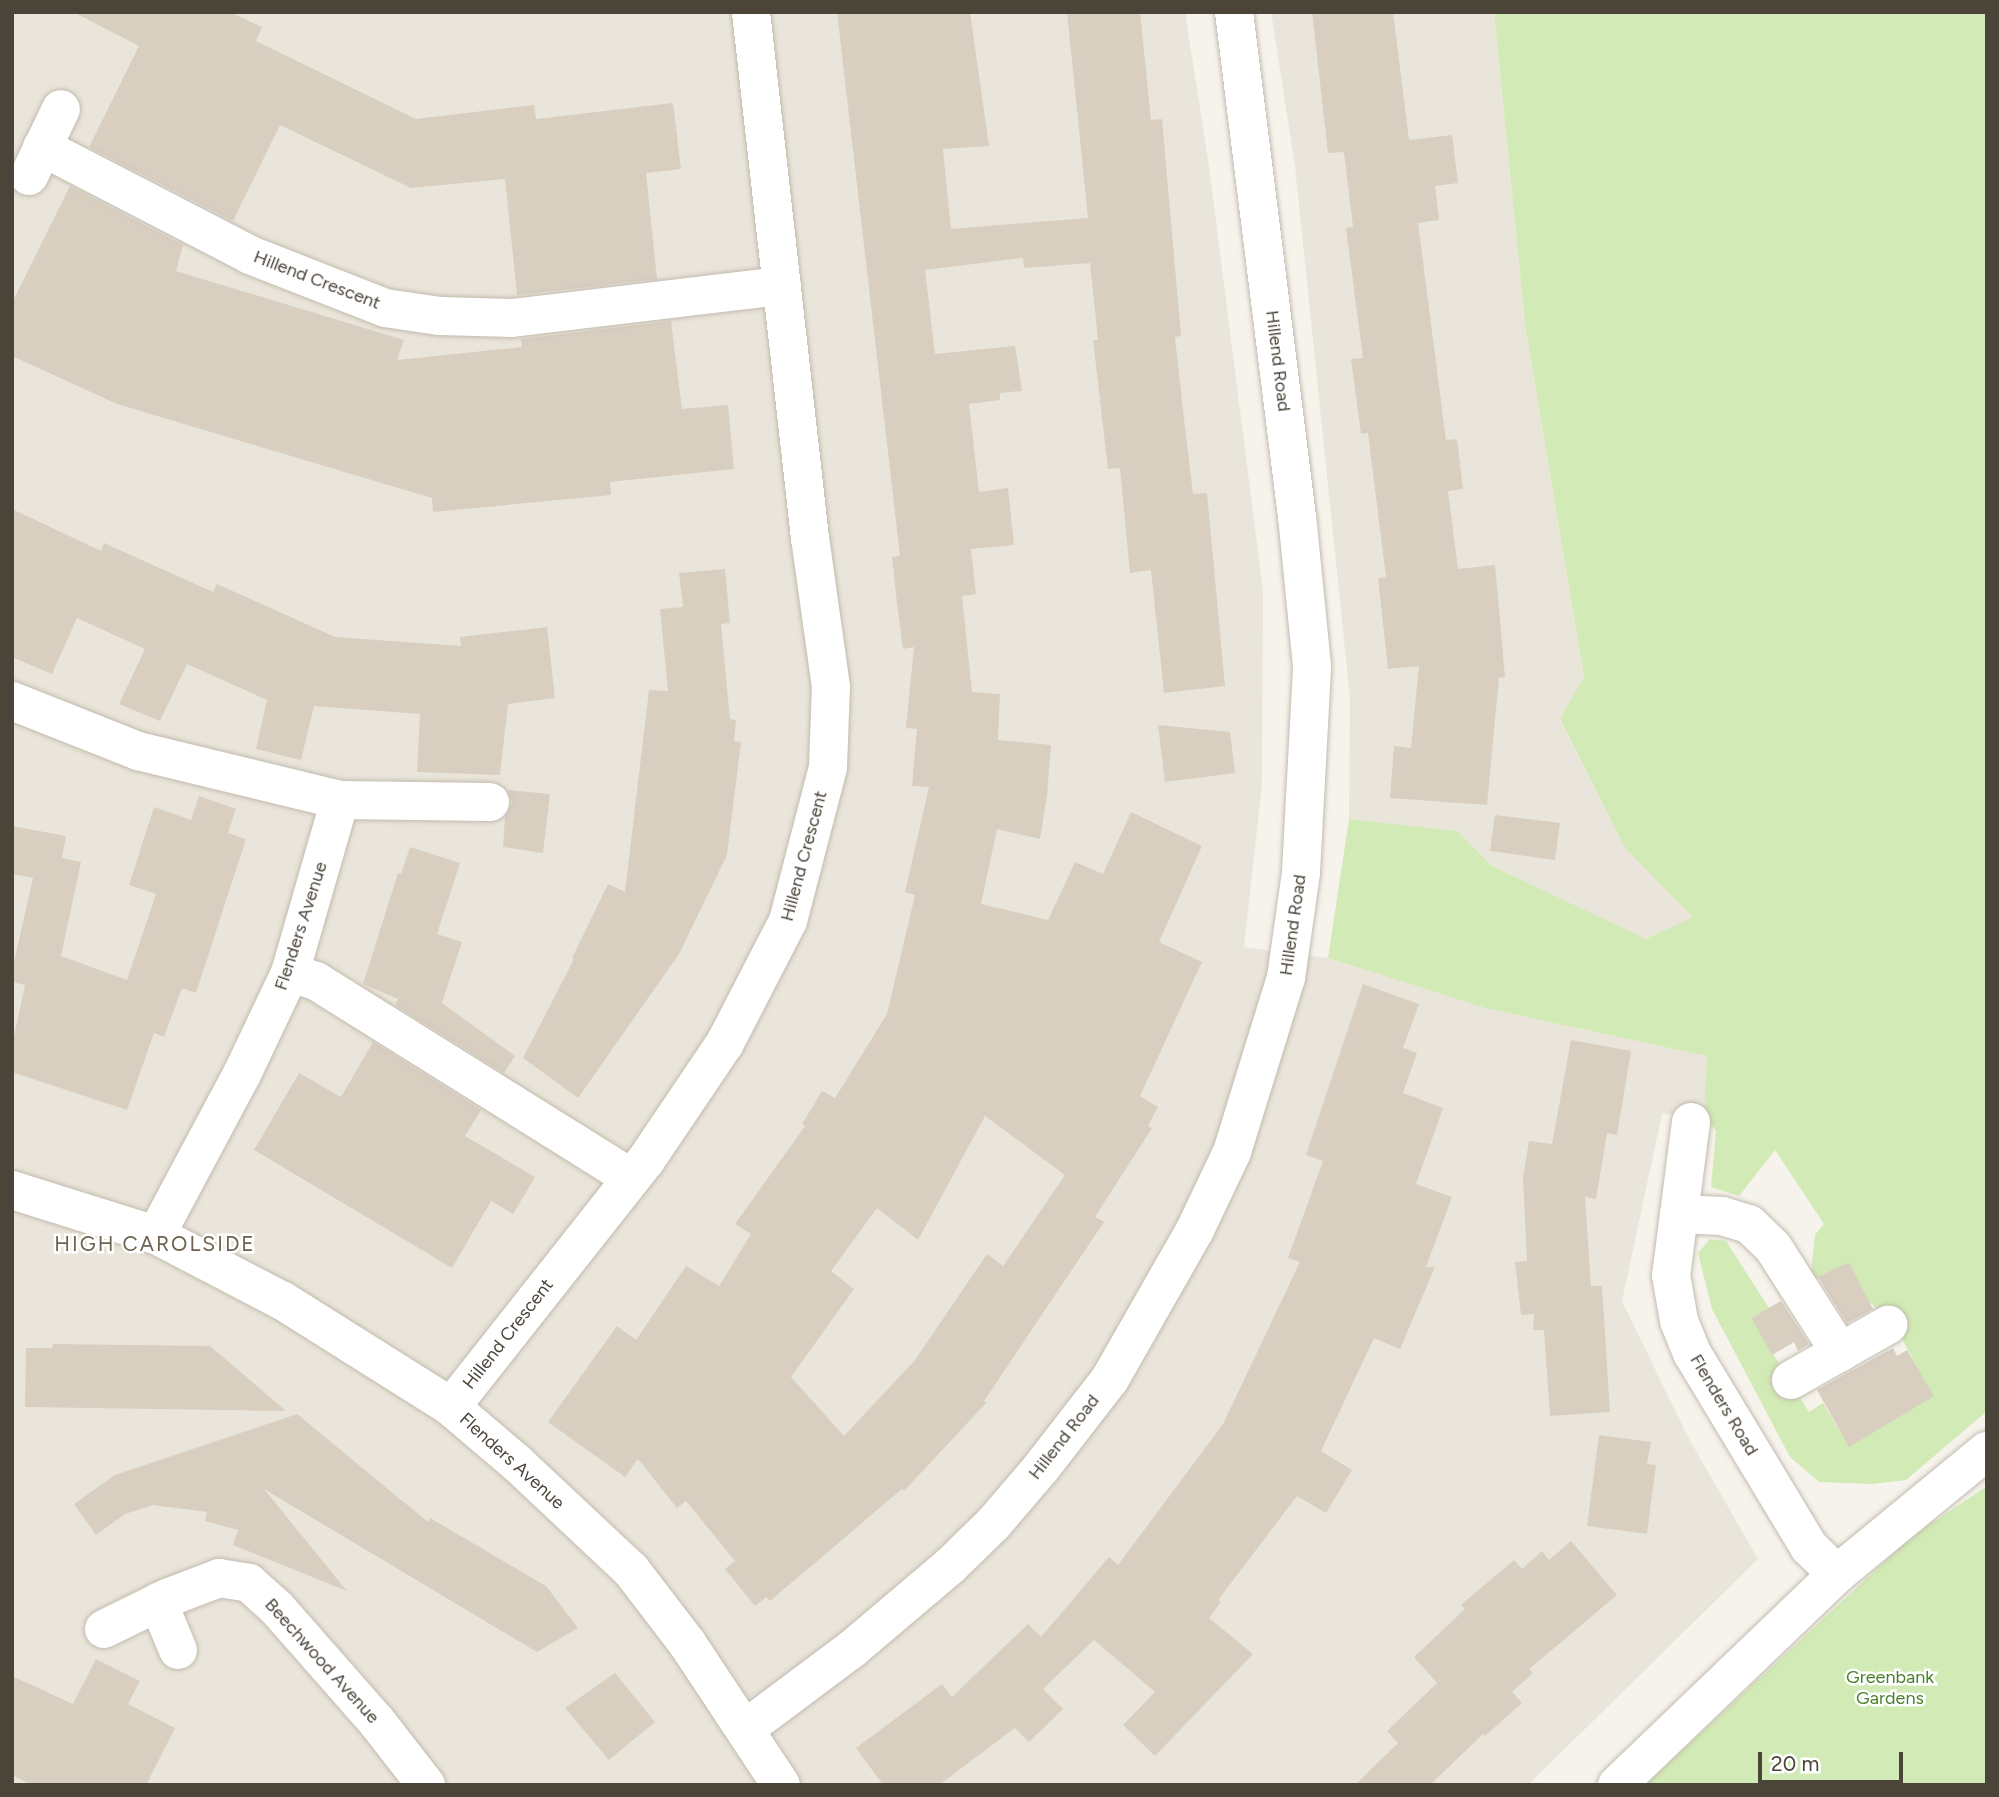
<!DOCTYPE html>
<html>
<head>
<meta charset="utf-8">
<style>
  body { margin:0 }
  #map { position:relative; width:1999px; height:1797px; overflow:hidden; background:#f6f3ec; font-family:Figtree,sans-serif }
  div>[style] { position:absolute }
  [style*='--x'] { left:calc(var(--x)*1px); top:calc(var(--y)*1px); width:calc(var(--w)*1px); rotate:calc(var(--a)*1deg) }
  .residential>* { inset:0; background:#eae5da }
  .green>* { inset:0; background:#d2eab5 }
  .building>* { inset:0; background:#d8cfc1 }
  .roads { filter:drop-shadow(0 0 2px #c2bbae) drop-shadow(0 0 2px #c2bbae) }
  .minor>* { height:38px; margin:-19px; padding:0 19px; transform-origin:19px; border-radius:19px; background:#fff }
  span { translate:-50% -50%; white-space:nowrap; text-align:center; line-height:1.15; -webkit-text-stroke:5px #fff; paint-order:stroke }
  .street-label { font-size:18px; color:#4b4439 }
  .park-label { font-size:18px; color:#4a7f2a }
  .quarter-label { font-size:21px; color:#6e6250; letter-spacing:2px }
  .frame { position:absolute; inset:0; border:14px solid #4b4439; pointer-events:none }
  .scale { position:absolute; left:1758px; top:1752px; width:145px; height:32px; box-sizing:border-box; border:4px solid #4b4439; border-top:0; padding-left:9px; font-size:21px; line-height:24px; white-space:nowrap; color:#4b4439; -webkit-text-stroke:5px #fff; paint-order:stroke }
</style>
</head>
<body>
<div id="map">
  <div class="residential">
    <i style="clip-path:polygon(12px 12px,1185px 12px,1209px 166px,1263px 591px,1262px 785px,1244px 947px,1328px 958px,1485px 1008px,1708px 1056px,1704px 1116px,1662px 1114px,1622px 1301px,1688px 1437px,1758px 1559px,1528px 1785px,12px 1785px)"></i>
    <i style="clip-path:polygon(1271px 12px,1494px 12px,1525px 324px,1584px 677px,1560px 720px,1625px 848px,1694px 917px,1646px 940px,1492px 866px,1457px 832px,1349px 819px,1350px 698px,1295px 166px)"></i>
  </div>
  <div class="green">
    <i style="clip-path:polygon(1494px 12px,1987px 12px,1987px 1411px,1906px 1480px,1872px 1484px,1819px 1482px,1790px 1457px,1712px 1309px,1698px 1253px,1710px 1239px,1726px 1241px,1769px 1308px,1751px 1318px,1809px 1412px,1823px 1403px,1849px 1446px,1933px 1396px,1891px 1319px,1869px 1302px,1849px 1262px,1810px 1282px,1815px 1235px,1824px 1224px,1775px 1150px,1739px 1196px,1711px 1187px,1716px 1131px,1704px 1116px,1707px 1056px,1485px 1008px,1328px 958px,1349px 819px,1457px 831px,1492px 866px,1646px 939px,1693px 917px,1625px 848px,1560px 719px,1584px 677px,1525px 324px)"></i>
    <i style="clip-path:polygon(1987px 1486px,1987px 1785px,1645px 1785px,1910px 1538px)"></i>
  </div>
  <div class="building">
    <i style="clip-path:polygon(73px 12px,230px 12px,262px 27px,256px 41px,416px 119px,534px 105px,536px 119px,673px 103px,681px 169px,646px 173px,657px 279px,517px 295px,505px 179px,411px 188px,280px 125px,233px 221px,89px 147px,139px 46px)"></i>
    <i style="clip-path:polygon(evenodd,837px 12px,970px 12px,989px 146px,943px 149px,951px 229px,1088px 218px,1067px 12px,1140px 12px,1151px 120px,1162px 119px,1181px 336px,1175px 337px,1184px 419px,1193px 494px,1207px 493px,1225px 686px,1164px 693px,1151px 570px,1130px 573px,1120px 468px,1108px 469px,1093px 340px,1098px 340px,1090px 263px,1024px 268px,1023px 258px,925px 270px,935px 354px,1015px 346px,1022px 391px,1000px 393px,1000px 400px,969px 404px,979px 492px,1008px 488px,1014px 545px,971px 549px,976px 594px,962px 596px,972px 692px,1000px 694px,998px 740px,1051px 745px,1047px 795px,1040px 839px,997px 829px,981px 904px,1048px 920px,1075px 862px,1103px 874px,1131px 812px,1202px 846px,1159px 942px,1202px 962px,1140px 1096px,1158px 1107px,1148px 1126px,1152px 1128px,1095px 1217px,1104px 1222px,984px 1401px,986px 1403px,904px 1491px,902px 1489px,770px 1601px,766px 1597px,755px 1606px,725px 1569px,735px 1561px,686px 1501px,677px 1508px,638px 1459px,625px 1477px,548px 1422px,617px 1326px,636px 1340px,686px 1266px,719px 1286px,751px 1234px,735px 1224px,805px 1126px,802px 1124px,822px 1091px,835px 1098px,887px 1014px,915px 895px,905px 892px,929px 787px,912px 786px,917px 729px,906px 728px,914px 647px,903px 649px,897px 603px,892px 557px,900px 556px,837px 12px,985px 1116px,1065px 1175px,1003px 1266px,987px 1254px,915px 1360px,844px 1436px,791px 1377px,854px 1289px,831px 1271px,877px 1208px,918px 1240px,985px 1116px)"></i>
    <i style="clip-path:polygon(1312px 12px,1393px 12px,1409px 140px,1452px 135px,1458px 183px,1435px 186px,1439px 220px,1418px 223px,1446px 440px,1457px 439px,1463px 489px,1448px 491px,1458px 569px,1495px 565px,1505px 677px,1499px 678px,1487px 805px,1390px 798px,1394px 746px,1411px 748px,1419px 666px,1388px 669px,1378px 578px,1386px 577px,1368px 433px,1361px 434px,1351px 359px,1363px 358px,1346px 228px,1353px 227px,1344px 152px,1328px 153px)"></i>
    <i style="clip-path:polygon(70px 186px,183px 245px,176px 271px,404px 340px,397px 360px,522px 347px,521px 339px,671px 321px,682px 409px,728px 405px,734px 469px,610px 482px,611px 495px,433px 512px,432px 498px,117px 404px,12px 356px,12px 303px)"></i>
    <i style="clip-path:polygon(12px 509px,101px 551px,104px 543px,213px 592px,217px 584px,335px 637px,461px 646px,460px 637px,547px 627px,555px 698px,508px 704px,500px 775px,417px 772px,420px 714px,314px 706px,301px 760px,256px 749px,267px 700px,187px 664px,160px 721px,119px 704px,145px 649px,77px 618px,52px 674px,12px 657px)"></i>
    <i style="clip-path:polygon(725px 569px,730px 623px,721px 624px,730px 719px,736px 720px,734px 741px,741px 742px,727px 855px,679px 954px,578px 1098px,523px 1058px,574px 959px,572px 958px,608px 884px,625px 892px,649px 690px,668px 691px,660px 609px,683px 607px,679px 573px)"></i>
    <i style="clip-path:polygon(1158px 725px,1230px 732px,1235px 773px,1165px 782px)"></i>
    <i style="clip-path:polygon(508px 790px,550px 794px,543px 853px,503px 847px,505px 817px,512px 803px)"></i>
    <i style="clip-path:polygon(199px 796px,236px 809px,228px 833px,246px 839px,196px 993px,182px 988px,164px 1037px,154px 1033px,127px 1110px,12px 1072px,12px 1046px,25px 985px,12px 982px,12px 971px,33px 878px,12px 874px,12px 826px,66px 836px,62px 858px,81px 862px,61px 956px,127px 980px,156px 894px,129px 885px,154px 807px,191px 820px)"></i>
    <i style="clip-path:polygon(1495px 815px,1560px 823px,1555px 860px,1490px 851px)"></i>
    <i style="clip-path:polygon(410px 847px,460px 863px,437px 934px,462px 942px,442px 1003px,515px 1056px,504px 1073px,395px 1005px,398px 999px,363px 984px,398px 873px,401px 874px)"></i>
    <i style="clip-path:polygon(1363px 984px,1419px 1004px,1403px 1048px,1417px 1053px,1403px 1093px,1443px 1108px,1416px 1184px,1452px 1197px,1426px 1267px,1435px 1267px,1400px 1349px,1374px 1338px,1321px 1451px,1352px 1470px,1326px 1513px,1297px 1496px,1218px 1600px,1221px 1602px,1209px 1618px,1253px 1654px,1155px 1756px,1123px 1725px,1155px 1692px,1094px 1640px,1043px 1689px,1063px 1709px,1029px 1742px,1015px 1728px,939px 1785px,883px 1785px,856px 1748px,942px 1684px,952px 1697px,1028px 1624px,1041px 1637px,1109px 1557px,1118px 1565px,1223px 1424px,1300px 1262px,1288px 1258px,1323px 1161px,1306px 1155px)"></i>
    <i style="clip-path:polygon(1571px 1040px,1631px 1051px,1617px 1135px,1607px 1133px,1596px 1199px,1585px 1197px,1591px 1286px,1602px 1286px,1610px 1412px,1550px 1416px,1544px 1330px,1533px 1330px,1534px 1314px,1521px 1315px,1515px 1262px,1527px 1261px,1523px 1178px,1529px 1141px,1552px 1144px)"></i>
    <i style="clip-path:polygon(373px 1042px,481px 1110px,465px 1136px,535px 1177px,513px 1214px,491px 1201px,452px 1268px,254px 1150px,299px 1073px,341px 1097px)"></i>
    <i style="clip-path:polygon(1849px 1262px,1873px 1309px,1847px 1323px,1818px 1277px)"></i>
    <i style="clip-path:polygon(1781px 1301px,1809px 1344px,1798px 1351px,1794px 1342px,1772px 1355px,1751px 1318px)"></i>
    <i style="clip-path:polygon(53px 1344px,210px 1346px,286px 1411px,25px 1407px,26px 1348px,52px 1348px)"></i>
    <i style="clip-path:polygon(1893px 1348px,1897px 1356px,1907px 1350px,1934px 1396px,1849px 1447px,1817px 1390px)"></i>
    <i style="clip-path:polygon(297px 1414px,428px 1522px,430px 1518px,546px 1586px,578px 1628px,537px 1652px,264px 1489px,347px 1591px,233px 1545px,238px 1530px,205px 1521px,207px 1512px,153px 1505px,125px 1514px,96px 1535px,74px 1504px,115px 1475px)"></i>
    <i style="clip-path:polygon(1599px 1435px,1651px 1442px,1647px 1464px,1656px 1465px,1647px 1534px,1587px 1526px)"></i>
    <i style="clip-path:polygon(1571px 1541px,1617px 1595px,1529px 1669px,1533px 1673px,1512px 1692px,1522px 1703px,1485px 1736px,1483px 1734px,1430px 1785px,1355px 1785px,1398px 1743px,1387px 1731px,1437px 1683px,1414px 1657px,1465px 1609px,1461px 1605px,1514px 1560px,1522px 1569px,1542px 1551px,1549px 1560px)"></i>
    <i style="clip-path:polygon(96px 1659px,140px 1681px,128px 1704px,175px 1728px,146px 1785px,32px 1785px,12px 1775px,12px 1676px,73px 1704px)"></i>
    <i style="clip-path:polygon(615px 1673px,655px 1722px,609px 1760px,565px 1708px)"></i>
  </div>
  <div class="roads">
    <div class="minor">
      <i style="--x:42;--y:147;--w:234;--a:27.4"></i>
      <i style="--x:250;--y:255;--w:145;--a:21.4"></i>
      <i style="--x:385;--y:308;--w:56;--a:8.3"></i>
      <i style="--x:440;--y:316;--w:72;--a:1.6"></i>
      <i style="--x:512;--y:318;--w:272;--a:-6.8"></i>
      <i style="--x:29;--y:176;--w:74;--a:-64.5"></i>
      <i style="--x:12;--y:701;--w:136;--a:21.6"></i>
      <i style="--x:138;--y:751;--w:208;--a:13.6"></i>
      <i style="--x:340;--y:800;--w:150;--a:0.8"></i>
      <i style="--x:290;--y:973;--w:27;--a:17"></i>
      <i style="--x:316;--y:981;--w:372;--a:32"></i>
      <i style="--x:1691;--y:1122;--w:154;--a:97.4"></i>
      <i style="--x:1671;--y:1275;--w:47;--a:80.1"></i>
      <i style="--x:1679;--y:1321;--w:35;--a:68"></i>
      <i style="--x:1692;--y:1353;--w:227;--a:58.9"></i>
      <i style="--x:1809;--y:1547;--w:39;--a:44"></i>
      <i style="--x:12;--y:1190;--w:151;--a:17.4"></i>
      <i style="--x:156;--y:1235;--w:143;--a:27.5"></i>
      <i style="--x:283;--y:1301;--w:199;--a:32.2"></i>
      <i style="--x:451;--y:1407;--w:88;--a:40.4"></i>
      <i style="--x:518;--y:1464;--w:155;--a:43.2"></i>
      <i style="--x:631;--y:1570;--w:92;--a:52.5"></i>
      <i style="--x:687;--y:1643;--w:170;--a:56.5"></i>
      <i style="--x:1679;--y:1214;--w:43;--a:2.7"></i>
      <i style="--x:1722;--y:1216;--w:28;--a:17"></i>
      <i style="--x:1749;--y:1224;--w:33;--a:44"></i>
      <i style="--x:1773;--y:1247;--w:125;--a:57.5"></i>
      <i style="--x:156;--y:1235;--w:183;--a:-61.9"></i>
      <i style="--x:242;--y:1074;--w:112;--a:-64.6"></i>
      <i style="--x:290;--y:973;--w:180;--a:-73.9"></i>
      <i style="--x:1791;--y:1380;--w:112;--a:-29.6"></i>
      <i style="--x:451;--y:1407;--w:315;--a:-51.7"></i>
      <i style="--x:646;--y:1160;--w:141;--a:-56"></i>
      <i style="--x:725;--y:1043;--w:137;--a:-62.7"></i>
      <i style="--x:788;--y:921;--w:159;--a:-75.4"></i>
      <i style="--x:828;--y:767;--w:80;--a:-87.9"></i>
      <i style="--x:831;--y:687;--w:150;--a:-98"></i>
      <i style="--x:810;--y:538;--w:529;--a:-96.4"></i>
      <i style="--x:158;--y:1602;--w:52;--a:67.4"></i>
      <i style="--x:104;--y:1629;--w:70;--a:-26.2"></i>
      <i style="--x:167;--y:1598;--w:56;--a:-21"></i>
      <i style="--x:219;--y:1578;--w:30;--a:9"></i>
      <i style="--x:249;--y:1583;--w:36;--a:42"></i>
      <i style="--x:276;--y:1607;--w:153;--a:48.7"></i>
      <i style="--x:377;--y:1722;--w:80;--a:52.1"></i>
      <i style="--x:745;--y:1729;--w:134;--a:-36.8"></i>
      <i style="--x:852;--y:1649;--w:130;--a:-40.3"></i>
      <i style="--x:951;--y:1565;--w:60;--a:-44.3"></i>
      <i style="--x:994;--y:1523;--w:72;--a:-49.5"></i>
      <i style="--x:1041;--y:1468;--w:113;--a:-52.2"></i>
      <i style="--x:1110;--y:1379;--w:169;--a:-60.3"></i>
      <i style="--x:1194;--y:1232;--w:89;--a:-64.6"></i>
      <i style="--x:1232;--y:1152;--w:182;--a:-72.8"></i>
      <i style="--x:1286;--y:978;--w:107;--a:-81.9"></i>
      <i style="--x:1301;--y:872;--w:206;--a:-86.9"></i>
      <i style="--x:1312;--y:666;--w:150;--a:-95.7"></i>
      <i style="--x:1297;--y:517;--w:509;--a:-97.11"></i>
      <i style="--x:1617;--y:1785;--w:305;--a:-43.8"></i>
      <i style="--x:1837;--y:1574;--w:194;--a:-39.4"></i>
    </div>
  </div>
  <div class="street-label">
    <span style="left:317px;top:280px;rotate:21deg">Hillend Crescent</span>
    <span style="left:1278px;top:361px;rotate:83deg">Hillend Road</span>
    <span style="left:804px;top:856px;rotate:-75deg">Hillend Crescent</span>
    <span style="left:1293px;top:925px;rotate:-82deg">Hillend Road</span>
    <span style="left:301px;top:926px;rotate:-72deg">Flenders Avenue</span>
    <span style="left:508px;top:1334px;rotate:-52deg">Hillend Crescent</span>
    <span style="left:1724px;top:1405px;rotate:59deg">Flenders Road</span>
    <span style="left:1064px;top:1437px;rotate:-52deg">Hillend Road</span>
    <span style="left:512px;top:1461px;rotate:42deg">Flenders Avenue</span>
    <span style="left:322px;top:1661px;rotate:48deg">Beechwood Avenue</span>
  </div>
  <div class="park-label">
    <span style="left:1890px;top:1688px">Greenbank<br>Gardens</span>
  </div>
  <div class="quarter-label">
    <span style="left:155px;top:1244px">HIGH CAROLSIDE</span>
  </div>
  <div class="frame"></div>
  <div class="scale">20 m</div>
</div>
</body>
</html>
